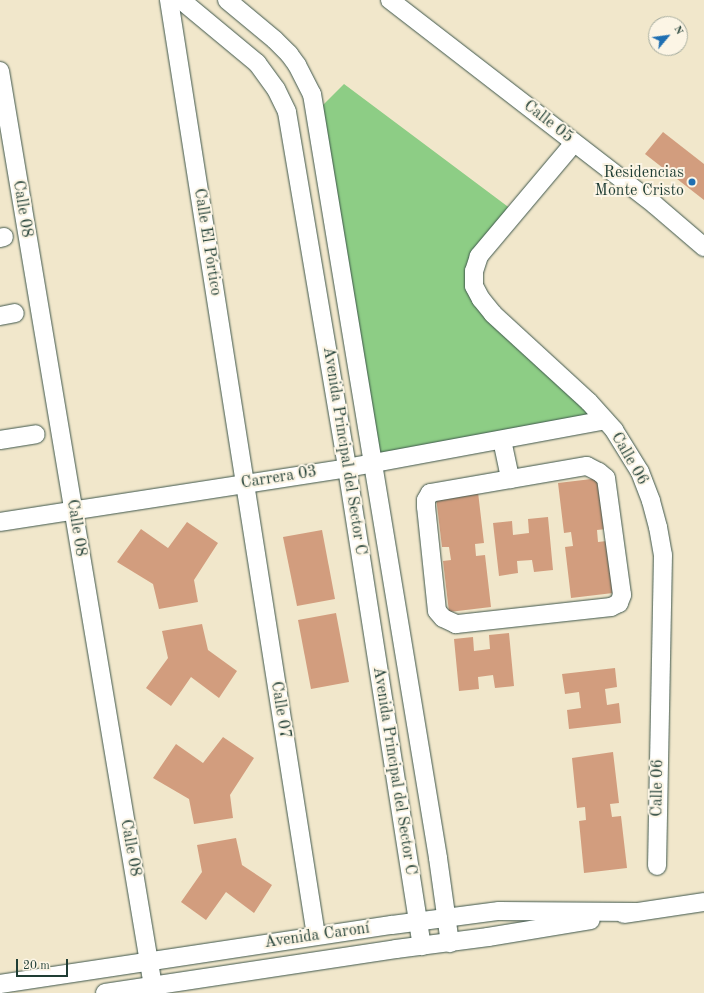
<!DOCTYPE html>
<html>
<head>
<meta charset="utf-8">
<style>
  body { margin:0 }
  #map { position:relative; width:704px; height:993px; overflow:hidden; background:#f1e7cb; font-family:"Old Standard TT",serif }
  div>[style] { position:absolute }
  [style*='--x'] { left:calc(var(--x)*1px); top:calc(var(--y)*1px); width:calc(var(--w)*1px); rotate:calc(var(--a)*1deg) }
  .green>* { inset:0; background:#8dcd85 }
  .building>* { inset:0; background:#d29d7e }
  .roads { filter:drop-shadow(0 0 1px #3e564b) drop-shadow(0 0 1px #3e564b) }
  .minor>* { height:18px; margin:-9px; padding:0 9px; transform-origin:9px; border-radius:9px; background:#fff }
  .dots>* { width:11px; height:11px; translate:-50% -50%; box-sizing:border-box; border:2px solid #fcf5e5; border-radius:50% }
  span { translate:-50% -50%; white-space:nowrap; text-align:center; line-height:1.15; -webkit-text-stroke:4px #fcf5e5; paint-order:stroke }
  .street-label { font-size:16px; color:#1f3d34 }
  .poi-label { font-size:16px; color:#1f3d34 }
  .right { translate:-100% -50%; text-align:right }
  .north { position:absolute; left:648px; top:16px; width:40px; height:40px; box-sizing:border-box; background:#fcf5e5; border:1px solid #a4ab9e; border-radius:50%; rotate:61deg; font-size:11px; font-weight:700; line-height:16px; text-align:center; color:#1f3d34 }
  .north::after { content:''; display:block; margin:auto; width:14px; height:18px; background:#1f6fb2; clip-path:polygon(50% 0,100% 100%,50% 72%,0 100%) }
  .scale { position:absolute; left:16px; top:959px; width:52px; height:18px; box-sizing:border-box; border:2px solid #1f3d34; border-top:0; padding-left:5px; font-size:12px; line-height:14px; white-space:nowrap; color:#1f3d34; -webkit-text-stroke:3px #fcf5e5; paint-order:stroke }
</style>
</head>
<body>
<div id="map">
  <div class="green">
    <i style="clip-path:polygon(344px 84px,515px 212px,489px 242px,474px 286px,605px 420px,373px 463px,316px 112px)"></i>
  </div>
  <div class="building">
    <i style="clip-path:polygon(663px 132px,704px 164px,704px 200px,645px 154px)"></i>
    <i style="clip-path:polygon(600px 478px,606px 529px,597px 530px,598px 542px,607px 541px,613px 593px,571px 598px,565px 547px,573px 546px,571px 532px,564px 533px,558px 483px)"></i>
    <i style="clip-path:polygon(478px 492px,484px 543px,475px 544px,476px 556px,485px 555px,491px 607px,449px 612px,443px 561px,451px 560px,449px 547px,442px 547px,436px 497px)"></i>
    <i style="clip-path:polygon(548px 517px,553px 570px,534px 572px,532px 560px,517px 561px,518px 573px,499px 576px,493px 523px,512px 521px,513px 535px,529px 533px,528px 519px)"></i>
    <i style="clip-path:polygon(187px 522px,218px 543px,194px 580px,198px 602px,159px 609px,153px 584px,117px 562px,141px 529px,168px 548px)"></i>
    <i style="clip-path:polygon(322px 530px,335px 599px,297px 606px,283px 537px)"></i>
    <i style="clip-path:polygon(336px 613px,349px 682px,311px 689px,298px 620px)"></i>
    <i style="clip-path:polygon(202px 624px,208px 650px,237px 671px,219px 698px,191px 677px,171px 706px,146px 688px,168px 658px,162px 631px)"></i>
    <i style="clip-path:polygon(509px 633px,514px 686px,495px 688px,493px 675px,478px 677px,479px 689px,459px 691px,454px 639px,473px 637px,474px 651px,490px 649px,489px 635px)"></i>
    <i style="clip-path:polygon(615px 668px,617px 687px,605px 689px,607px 705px,619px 703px,621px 723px,569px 729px,567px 710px,581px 708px,579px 692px,565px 694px,562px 674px)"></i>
    <i style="clip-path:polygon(223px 737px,254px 758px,230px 795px,233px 818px,194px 824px,189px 799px,153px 778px,176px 744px,203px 763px)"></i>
    <i style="clip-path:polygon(613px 752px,619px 803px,610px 804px,612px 817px,621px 816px,627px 868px,584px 873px,579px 821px,586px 820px,585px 807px,577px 808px,572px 758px)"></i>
    <i style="clip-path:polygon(236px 838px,242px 865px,272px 885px,254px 913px,226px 892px,206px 920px,181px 902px,202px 872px,197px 845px)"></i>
  </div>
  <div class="roads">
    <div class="minor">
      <i style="--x:169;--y:0;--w:947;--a:81.07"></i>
      <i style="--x:181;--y:0;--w:99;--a:39.7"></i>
      <i style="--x:257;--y:63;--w:32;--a:54"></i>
      <i style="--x:276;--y:89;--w:25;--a:64"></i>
      <i style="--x:287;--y:112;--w:361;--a:80.4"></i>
      <i style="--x:347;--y:468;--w:484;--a:81.1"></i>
      <i style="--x:227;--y:0;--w:62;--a:39.8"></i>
      <i style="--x:275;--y:40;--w:20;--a:45"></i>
      <i style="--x:289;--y:54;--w:14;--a:54"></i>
      <i style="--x:297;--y:65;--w:33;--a:63"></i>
      <i style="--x:312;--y:94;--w:774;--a:80.63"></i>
      <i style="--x:438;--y:858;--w:86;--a:82"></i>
      <i style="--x:390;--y:0;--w:335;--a:37.7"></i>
      <i style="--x:655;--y:205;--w:65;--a:40.6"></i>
      <i style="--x:0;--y:71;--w:928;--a:80.51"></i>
      <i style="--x:574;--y:143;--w:148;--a:130.1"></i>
      <i style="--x:479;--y:256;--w:16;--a:108"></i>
      <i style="--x:474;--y:271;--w:15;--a:90"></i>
      <i style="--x:474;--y:286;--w:15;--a:62"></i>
      <i style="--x:481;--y:299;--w:19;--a:51"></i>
      <i style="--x:493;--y:314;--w:130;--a:42.5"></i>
      <i style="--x:589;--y:402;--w:38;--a:48"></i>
      <i style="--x:614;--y:430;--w:49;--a:58.2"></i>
      <i style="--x:640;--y:472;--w:31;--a:69"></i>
      <i style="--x:651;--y:501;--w:27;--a:75"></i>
      <i style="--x:658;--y:527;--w:28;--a:80"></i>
      <i style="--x:663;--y:555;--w:311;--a:91.1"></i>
      <i style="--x:0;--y:238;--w:4;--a:-14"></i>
      <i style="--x:0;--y:316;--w:15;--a:-11"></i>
      <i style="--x:0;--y:440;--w:36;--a:-9"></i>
      <i style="--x:502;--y:440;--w:40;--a:78"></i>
      <i style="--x:587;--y:466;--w:13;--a:27"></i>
      <i style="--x:599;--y:472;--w:9;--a:41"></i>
      <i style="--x:606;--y:478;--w:118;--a:82.2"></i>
      <i style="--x:622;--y:595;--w:9;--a:111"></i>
      <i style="--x:619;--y:603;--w:9;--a:153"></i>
      <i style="--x:611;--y:607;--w:156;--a:173.7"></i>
      <i style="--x:456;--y:624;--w:14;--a:-155"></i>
      <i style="--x:443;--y:618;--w:9;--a:-131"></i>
      <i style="--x:437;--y:611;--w:105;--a:-96"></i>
      <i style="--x:426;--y:507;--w:7;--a:-90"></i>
      <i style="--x:426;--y:500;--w:8;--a:-60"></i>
      <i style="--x:430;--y:493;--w:159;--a:-9.8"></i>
      <i style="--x:0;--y:522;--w:351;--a:-8.8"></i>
      <i style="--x:347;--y:468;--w:262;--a:-10.5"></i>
      <i style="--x:624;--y:914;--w:81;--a:-8.5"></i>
      <i style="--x:0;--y:984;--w:396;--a:-8.6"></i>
      <i style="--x:392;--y:925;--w:108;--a:-7.5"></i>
      <i style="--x:499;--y:911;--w:137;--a:0.4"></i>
      <i style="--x:105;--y:993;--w:294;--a:-8.6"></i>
      <i style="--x:396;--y:949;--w:93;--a:-7.4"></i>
      <i style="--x:488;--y:937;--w:104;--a:-9.4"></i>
    </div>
  </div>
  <div class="dots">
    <i style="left:692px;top:182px;background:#1f6fb2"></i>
  </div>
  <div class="street-label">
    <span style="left:548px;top:122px;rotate:38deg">Calle 05</span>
    <span style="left:22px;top:209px;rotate:81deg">Calle 08</span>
    <span style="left:207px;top:242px;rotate:81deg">Calle El Pórtico</span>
    <span style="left:344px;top:451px;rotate:81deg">Avenida Principal del Sector C</span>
    <span style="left:629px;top:459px;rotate:60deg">Calle 06</span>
    <span style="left:279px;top:478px;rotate:-9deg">Carrera 03</span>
    <span style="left:76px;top:528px;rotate:81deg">Calle 08</span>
    <span style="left:280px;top:710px;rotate:81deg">Calle 07</span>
    <span style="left:394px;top:771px;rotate:81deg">Avenida Principal del Sector C</span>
    <span style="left:658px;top:788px;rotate:-89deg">Calle 06</span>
    <span style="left:130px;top:848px;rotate:80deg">Calle 08</span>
    <span style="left:317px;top:936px;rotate:-8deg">Avenida Caroní</span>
  </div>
  <div class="poi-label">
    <span class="right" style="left:684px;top:182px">Residencias<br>Monte Cristo</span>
  </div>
  <div class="north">N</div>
  <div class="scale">20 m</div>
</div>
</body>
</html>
